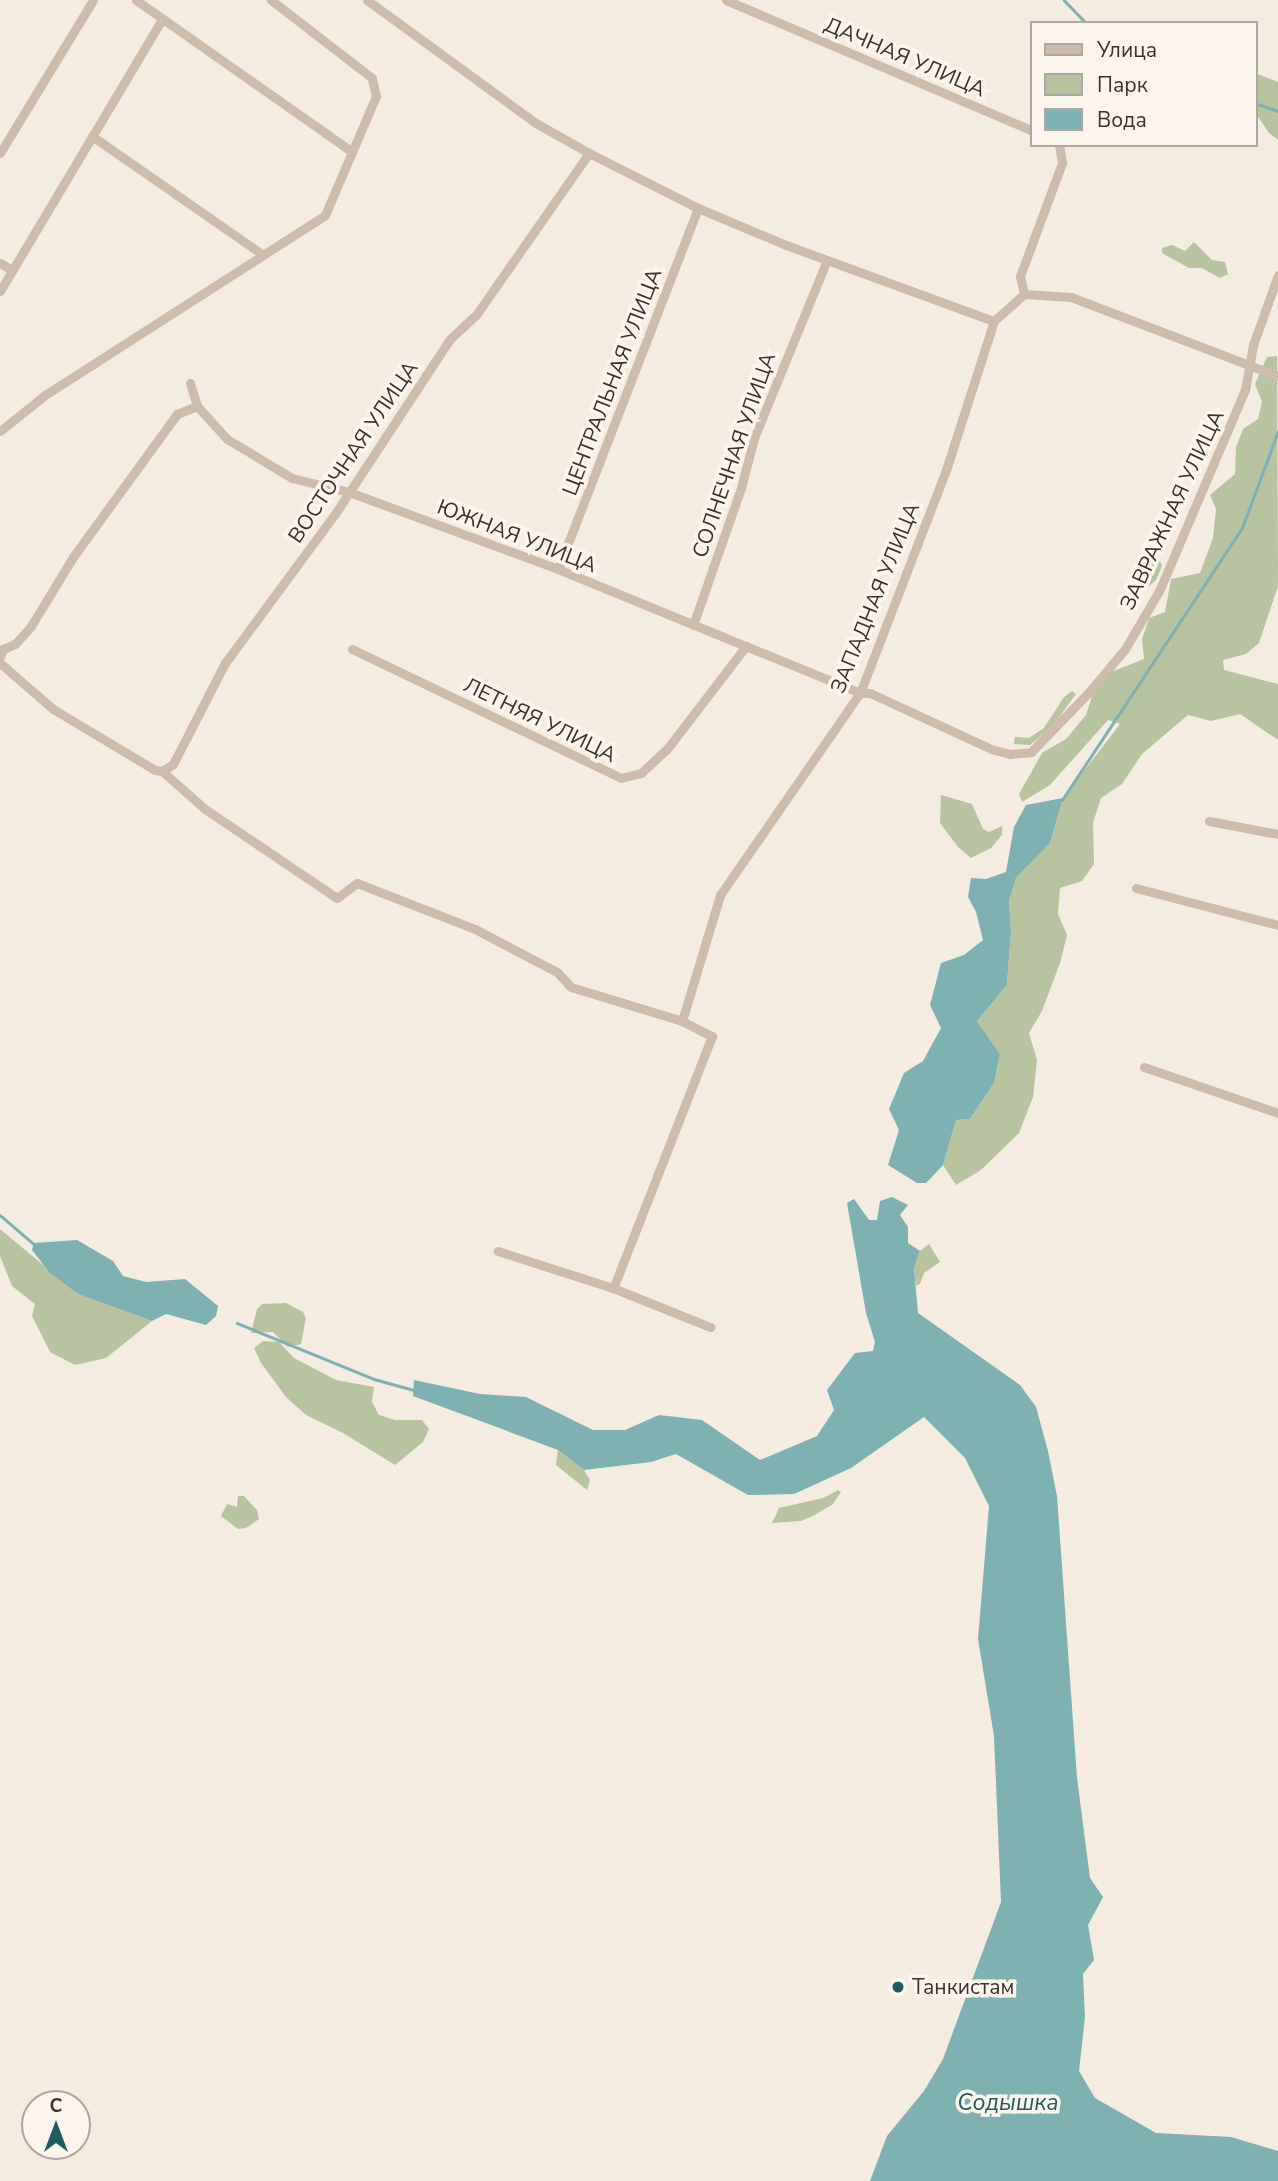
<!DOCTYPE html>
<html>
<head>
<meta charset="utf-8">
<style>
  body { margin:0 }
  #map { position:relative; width:1278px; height:2181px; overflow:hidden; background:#f4ebe1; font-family:"Nunito Sans",sans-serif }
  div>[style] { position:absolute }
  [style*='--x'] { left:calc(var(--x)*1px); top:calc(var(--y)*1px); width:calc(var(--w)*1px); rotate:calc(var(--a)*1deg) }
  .green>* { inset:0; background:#b8c4a0 }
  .water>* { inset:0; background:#7fb0b2 }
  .stream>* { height:2.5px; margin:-1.25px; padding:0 1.25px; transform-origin:1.25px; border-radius:1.25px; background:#7fb0b2 }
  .minor>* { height:9px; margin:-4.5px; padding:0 4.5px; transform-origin:4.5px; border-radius:4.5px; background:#cdbbac }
  .dots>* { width:19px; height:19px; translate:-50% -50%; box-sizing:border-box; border:4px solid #fbf5ee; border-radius:50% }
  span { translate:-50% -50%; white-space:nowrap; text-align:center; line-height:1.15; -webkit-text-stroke:7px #fbf5ee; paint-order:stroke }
  .street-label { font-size:21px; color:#3b302b }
  .poi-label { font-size:21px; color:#3b302b }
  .left { translate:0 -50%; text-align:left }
  .water-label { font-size:23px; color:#1f5a5e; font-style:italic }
  .legend { position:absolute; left:1030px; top:21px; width:228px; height:126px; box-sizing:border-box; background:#fbf5ee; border:2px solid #aea6a0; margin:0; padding:9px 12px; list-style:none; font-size:21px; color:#3b302b }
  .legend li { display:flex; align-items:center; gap:14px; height:35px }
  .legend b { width:35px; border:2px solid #aea6a0 }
  .north { position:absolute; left:21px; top:2090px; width:70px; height:70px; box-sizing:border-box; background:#fbf5ee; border:2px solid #aea6a0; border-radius:50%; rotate:0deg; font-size:19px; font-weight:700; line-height:28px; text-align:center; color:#3b302b }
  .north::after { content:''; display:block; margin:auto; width:24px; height:32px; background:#1f5a5e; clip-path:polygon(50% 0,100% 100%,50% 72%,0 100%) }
</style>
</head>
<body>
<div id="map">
  <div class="green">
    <i style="clip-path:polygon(1255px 73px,1278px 82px,1278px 140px,1269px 133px,1255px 112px)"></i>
    <i style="clip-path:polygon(1194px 242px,1212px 260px,1225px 262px,1228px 274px,1220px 278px,1202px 268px,1189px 268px,1162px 253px,1162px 248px,1172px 245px,1185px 251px)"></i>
    <i style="clip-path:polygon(1277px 356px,1278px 586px,1259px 643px,1246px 654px,1223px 660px,1224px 670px,1278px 684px,1278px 740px,1240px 714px,1211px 721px,1188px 715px,1142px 754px,1122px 784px,1101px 798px,1093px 823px,1094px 864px,1082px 881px,1060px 888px,1058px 914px,1067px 935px,1060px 963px,1042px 1011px,1029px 1033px,1037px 1060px,1033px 1097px,1019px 1133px,981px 1170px,956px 1185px,943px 1165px,956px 1120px,970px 1119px,994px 1083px,1000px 1054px,977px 1021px,1007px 985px,1011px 930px,1009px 901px,1016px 878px,1050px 843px,1063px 798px,1120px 724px,1108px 720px,1050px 785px,1022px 802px,1019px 794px,1042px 753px,1066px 739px,1086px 715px,1092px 696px,1111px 672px,1144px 659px,1142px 639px,1149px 618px,1165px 612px,1171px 579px,1200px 573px,1213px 538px,1216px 509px,1210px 495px,1235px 474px,1236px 447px,1243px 429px,1258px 419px,1262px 402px,1255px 384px,1267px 357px)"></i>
    <i style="clip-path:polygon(1157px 554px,1162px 566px,1156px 580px,1147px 588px,1137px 586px,1137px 570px)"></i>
    <i style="clip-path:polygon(1072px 691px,1076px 694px,1052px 727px,1030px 745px,1014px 744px,1015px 737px,1029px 738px,1044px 728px,1064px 697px)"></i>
    <i style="clip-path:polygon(941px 795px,972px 804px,983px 829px,989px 832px,1002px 826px,1002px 835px,991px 848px,971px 858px,958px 847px,940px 823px)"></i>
    <i style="clip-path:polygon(0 1229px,78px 1294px,152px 1321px,106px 1358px,75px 1365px,50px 1352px,32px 1316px,35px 1304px,12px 1286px,0 1256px)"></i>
    <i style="clip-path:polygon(929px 1244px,940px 1262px,924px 1273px,920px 1284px,916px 1286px,914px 1268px,920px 1251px)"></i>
    <i style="clip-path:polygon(286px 1303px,303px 1312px,306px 1318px,301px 1344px,288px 1347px,273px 1332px,251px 1333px,257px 1309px,262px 1304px)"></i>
    <i style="clip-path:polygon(263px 1341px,279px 1342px,294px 1358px,336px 1380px,374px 1387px,372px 1402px,379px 1415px,395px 1420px,422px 1420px,429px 1429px,423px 1442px,395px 1465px,343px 1433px,306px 1415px,286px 1397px,261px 1363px,254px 1348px)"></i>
    <i style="clip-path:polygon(558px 1450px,584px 1470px,590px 1480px,587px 1490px,556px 1465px)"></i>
    <i style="clip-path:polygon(838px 1490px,841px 1492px,833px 1504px,813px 1516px,801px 1521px,772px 1523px,779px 1508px,823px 1498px)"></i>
    <i style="clip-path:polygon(238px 1496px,244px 1496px,257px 1510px,259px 1519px,246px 1528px,238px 1529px,221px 1516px,227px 1504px,237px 1507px)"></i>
  </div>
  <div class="water">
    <i style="clip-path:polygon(1063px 798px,1050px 843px,1016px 878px,1009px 901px,1011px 930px,1007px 985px,977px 1021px,1000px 1054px,994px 1083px,970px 1119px,956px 1120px,943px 1165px,926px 1183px,917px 1183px,888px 1165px,899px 1130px,889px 1109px,904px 1073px,923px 1061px,941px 1028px,930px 1005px,941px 963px,964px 955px,983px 940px,976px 912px,968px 897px,971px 878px,986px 879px,1006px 872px,1014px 827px,1026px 805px)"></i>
    <i style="clip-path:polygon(892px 1197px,908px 1205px,900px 1215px,908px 1227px,908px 1243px,920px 1251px,914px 1268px,918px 1313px,1020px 1385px,1036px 1407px,1048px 1451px,1057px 1496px,1077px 1778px,1090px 1878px,1103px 1897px,1088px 1925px,1094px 1960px,1083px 1974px,1085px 2017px,1079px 2071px,1095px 2098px,1156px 2133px,1231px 2137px,1278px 2151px,1278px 2181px,870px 2181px,887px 2136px,924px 2091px,943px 2059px,1001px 1902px,994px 1736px,978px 1639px,989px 1506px,965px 1458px,924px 1417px,851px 1468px,794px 1494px,748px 1495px,676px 1454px,651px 1462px,584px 1470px,558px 1450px,413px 1396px,414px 1380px,480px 1394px,526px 1397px,593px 1430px,625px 1430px,659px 1415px,702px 1420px,760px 1460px,817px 1436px,834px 1410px,827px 1390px,855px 1353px,873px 1351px,875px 1342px,866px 1313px,847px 1203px,854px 1199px,869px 1220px,877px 1220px,880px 1201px)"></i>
    <i style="clip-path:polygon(77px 1240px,113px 1261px,123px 1276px,146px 1282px,185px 1279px,218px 1306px,216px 1316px,206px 1325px,166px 1314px,152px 1321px,78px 1294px,49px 1272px,32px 1250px,34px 1243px)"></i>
  </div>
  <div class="stream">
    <i style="--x:1064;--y:0;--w:32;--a:46"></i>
    <i style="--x:1255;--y:103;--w:24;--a:19"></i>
    <i style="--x:1062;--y:800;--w:326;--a:-56.5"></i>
    <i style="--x:1242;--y:528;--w:103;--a:-69.6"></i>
    <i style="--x:0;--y:1215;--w:46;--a:40.6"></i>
    <i style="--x:237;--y:1323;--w:148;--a:22.2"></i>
    <i style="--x:374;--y:1379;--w:41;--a:15.4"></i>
  </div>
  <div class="minor">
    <i style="--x:136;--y:0;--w:264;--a:35.1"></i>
    <i style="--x:367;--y:0;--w:207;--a:36.1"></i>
    <i style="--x:534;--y:122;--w:63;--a:29.4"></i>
    <i style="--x:589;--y:153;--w:122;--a:26.8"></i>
    <i style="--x:698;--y:208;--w:95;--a:22.8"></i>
    <i style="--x:786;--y:245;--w:221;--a:20.1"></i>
    <i style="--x:726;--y:0;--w:332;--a:23.1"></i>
    <i style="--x:92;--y:136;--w:208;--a:34.8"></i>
    <i style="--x:0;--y:153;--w:179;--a:-58.7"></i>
    <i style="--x:0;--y:263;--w:14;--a:30"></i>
    <i style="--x:0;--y:291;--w:317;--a:-59.2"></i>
    <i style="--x:1024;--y:294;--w:18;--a:-103"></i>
    <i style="--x:1020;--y:276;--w:121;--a:-69.6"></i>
    <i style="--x:1062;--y:163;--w:18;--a:-99"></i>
    <i style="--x:994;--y:321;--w:40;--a:-42"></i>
    <i style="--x:1024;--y:294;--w:47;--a:3.7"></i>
    <i style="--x:1071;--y:297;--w:222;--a:20.9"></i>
    <i style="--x:190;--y:383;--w:24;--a:73"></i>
    <i style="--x:197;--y:406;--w:45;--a:47.7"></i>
    <i style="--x:227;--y:439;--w:76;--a:31"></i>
    <i style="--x:292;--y:478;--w:59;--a:13.8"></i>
    <i style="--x:349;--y:492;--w:223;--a:20.2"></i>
    <i style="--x:558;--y:569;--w:326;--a:22.3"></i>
    <i style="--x:860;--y:693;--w:10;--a:0"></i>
    <i style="--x:870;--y:693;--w:133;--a:24.8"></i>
    <i style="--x:991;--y:749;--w:20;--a:15"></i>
    <i style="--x:1010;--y:754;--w:21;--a:-5"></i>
    <i style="--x:1031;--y:752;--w:83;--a:-46"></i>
    <i style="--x:1089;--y:692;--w:56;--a:-50.1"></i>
    <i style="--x:1125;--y:649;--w:69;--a:-59.7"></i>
    <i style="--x:1160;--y:589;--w:216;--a:-66.9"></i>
    <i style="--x:1245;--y:390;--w:46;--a:-79.9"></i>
    <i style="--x:1253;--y:345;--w:74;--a:-70.3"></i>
    <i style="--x:0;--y:431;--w:58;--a:-38.7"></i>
    <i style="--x:45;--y:395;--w:333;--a:-32.7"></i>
    <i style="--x:325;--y:215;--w:129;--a:-66.8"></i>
    <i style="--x:376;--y:96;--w:18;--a:-103"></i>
    <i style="--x:372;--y:78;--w:128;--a:-142.3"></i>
    <i style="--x:558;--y:569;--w:387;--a:-68.8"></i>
    <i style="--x:693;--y:625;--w:145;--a:-70.7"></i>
    <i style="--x:741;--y:488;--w:52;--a:-75.4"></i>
    <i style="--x:754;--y:438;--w:192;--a:-67.7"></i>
    <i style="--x:352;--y:649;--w:298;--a:25.6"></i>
    <i style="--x:621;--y:778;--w:21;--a:-14"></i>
    <i style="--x:641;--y:773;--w:35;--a:-43"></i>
    <i style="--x:667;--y:749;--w:130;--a:-52.5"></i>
    <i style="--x:0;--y:657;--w:9;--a:-69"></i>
    <i style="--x:3;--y:649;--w:13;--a:-23"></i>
    <i style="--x:15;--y:644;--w:24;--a:-48"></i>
    <i style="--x:31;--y:626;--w:81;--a:-58.7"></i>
    <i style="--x:73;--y:557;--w:177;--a:-54"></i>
    <i style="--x:177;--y:414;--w:22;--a:-22"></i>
    <i style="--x:0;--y:663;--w:70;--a:41"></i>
    <i style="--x:53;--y:709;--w:119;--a:30.9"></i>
    <i style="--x:155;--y:770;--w:7;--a:8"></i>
    <i style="--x:162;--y:771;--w:13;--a:-32"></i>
    <i style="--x:173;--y:764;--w:114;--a:-62.8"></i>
    <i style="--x:225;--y:663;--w:185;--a:-53.6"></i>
    <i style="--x:335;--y:514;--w:209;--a:-56.7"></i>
    <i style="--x:450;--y:339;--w:35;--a:-43"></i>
    <i style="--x:476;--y:315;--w:198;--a:-55.1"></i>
    <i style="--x:162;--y:771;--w:57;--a:41.5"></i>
    <i style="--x:205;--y:809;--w:159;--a:34"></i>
    <i style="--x:337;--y:898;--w:25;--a:-37"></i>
    <i style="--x:357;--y:883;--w:127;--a:21.3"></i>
    <i style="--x:475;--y:929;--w:93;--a:27.7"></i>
    <i style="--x:557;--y:972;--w:21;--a:47"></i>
    <i style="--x:571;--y:987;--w:116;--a:17"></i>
    <i style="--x:682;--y:1021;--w:34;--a:27"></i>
    <i style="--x:712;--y:1036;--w:271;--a:111.4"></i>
    <i style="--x:613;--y:1288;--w:121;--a:-162.2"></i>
    <i style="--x:1209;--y:821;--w:70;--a:10.7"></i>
    <i style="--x:1136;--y:888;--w:147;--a:14.6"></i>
    <i style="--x:682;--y:1021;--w:132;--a:-73.2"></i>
    <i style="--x:720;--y:895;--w:246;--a:-55.3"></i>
    <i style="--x:860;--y:693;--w:242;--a:-68.9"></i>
    <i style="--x:947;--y:467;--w:153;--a:-72.2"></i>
    <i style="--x:1144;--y:1067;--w:142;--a:18.9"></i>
    <i style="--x:613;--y:1288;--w:105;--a:21.9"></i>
  </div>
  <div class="dots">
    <i style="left:898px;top:1987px;background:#1f5a5e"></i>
  </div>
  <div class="street-label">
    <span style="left:905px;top:57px;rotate:23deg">ДАЧНАЯ УЛИЦА</span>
    <span style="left:612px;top:382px;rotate:-69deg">ЦЕНТРАЛЬНАЯ УЛИЦА</span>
    <span style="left:353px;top:452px;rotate:-56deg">ВОСТОЧНАЯ УЛИЦА</span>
    <span style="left:734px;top:455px;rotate:-71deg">СОЛНЕЧНАЯ УЛИЦА</span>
    <span style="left:1172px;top:510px;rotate:-65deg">ЗАВРАЖНАЯ УЛИЦА</span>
    <span style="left:517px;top:536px;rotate:21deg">ЮЖНАЯ УЛИЦА</span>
    <span style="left:875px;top:598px;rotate:-68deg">ЗАПАДНАЯ УЛИЦА</span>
    <span style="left:540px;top:720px;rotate:26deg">ЛЕТНЯЯ УЛИЦА</span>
  </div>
  <div class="poi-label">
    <span class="left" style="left:912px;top:1987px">Танкистам</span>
  </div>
  <div class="water-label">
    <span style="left:1008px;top:2103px">Содышка</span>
  </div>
  <ul class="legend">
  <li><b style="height:9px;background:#cdbbac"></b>Улица</li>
  <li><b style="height:19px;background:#b8c4a0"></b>Парк</li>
  <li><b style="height:19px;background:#7fb0b2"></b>Вода</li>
  </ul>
  <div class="north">С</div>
</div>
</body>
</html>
